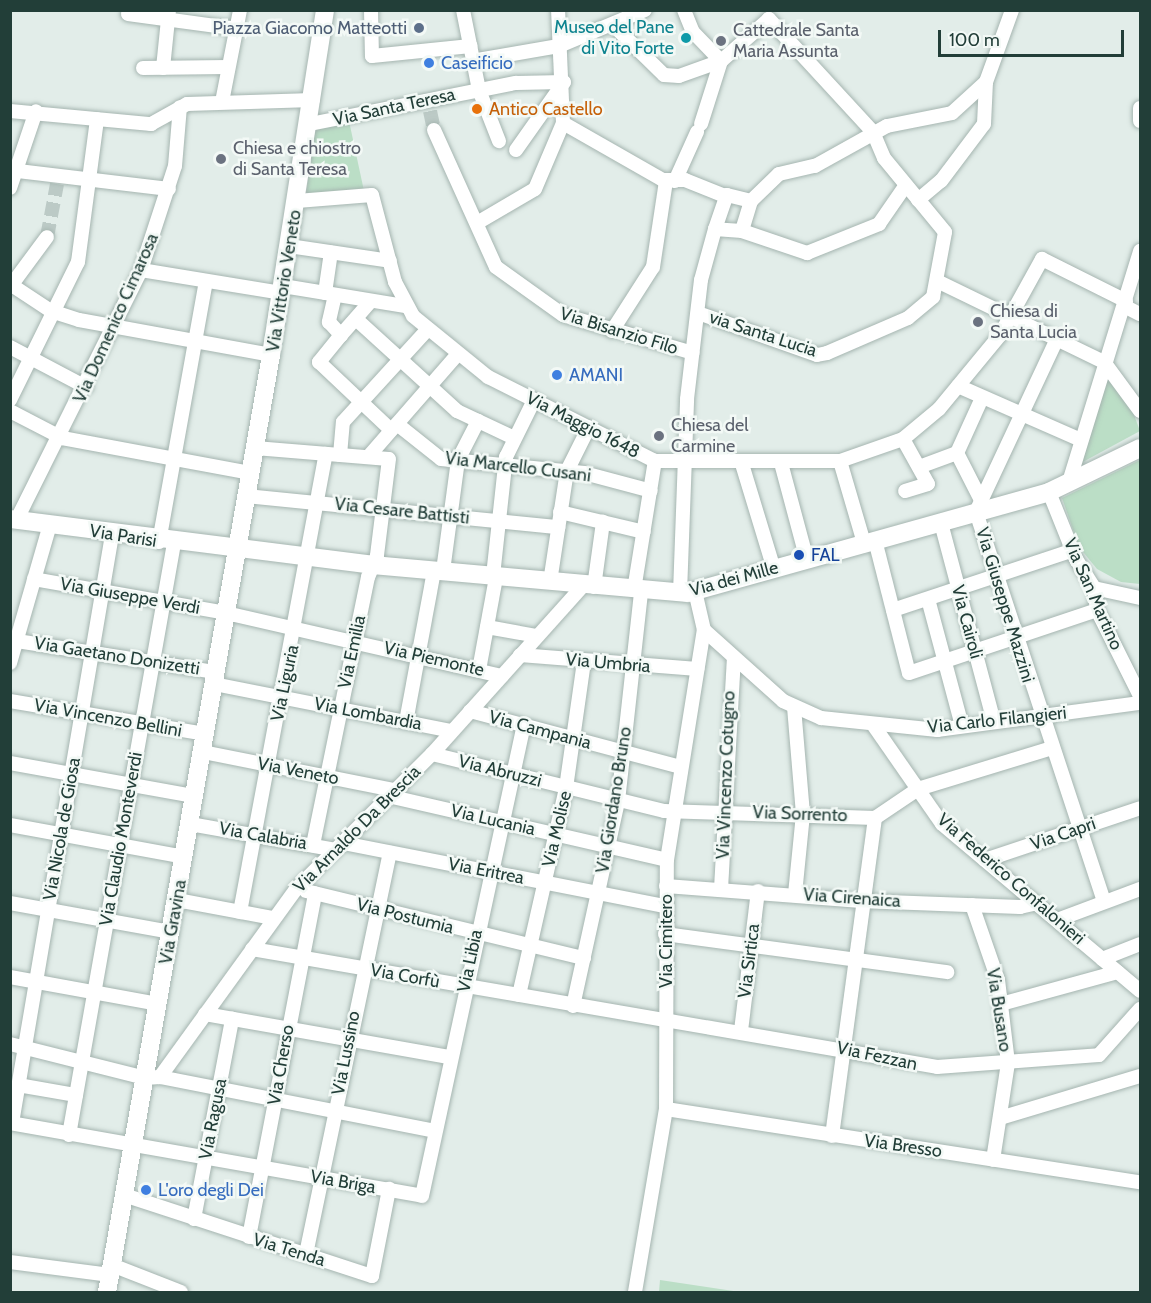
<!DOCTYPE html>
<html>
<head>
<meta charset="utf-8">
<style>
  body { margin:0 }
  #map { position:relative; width:1151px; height:1303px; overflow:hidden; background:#e2ede9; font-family:Cabin,sans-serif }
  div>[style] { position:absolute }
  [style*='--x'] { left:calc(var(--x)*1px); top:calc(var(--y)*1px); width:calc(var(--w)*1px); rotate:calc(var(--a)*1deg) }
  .green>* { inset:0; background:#bbdec6 }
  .street-tunnel>* { height:14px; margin-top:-7px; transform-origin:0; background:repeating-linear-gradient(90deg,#bccac6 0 14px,transparent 0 21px) }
  .roads { filter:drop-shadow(0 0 2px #a5b5b0) drop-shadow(0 0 2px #a5b5b0) }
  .street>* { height:14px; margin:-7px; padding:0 7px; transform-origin:7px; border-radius:7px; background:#fff }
  .secondary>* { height:18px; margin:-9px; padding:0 9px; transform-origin:9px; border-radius:9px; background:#fff }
  .dots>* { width:16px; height:16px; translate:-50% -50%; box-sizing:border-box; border:3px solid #f3f9f6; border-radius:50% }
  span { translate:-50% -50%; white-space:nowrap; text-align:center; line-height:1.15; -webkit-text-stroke:5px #f3f9f6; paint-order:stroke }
  .service-label { font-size:18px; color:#4e5e75 }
  .right { translate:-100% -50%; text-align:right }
  .culture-label { font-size:18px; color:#0d838f }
  .worship-label { font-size:18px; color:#5b616d }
  .left { translate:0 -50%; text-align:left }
  .shop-label { font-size:18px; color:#366cbe }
  .street-label { font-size:18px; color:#223e38 }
  .food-label { font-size:18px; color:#c56008 }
  .transit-label { font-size:18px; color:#164399 }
  .frame { position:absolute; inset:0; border:12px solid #223e38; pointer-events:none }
  .scale { position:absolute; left:938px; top:30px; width:186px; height:27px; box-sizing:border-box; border:3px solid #223e38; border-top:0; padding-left:8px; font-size:18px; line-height:21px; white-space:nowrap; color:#223e38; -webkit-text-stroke:4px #f3f9f6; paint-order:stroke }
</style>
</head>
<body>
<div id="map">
  <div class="green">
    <i style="clip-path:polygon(349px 121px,364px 191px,306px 195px,315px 129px)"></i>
    <i style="clip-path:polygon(1106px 376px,1127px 396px,1140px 431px,1079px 464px)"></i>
    <i style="clip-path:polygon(1140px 460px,1140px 584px,1121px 582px,1097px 569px,1079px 547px,1062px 498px)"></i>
    <i style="clip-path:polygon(660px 1280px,740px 1292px,659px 1292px)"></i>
  </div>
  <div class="street-tunnel">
    <i style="--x:430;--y:111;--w:19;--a:78"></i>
    <i style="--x:47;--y:237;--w:54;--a:-79.3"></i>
  </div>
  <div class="roads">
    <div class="street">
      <i style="--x:371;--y:10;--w:46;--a:88.8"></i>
      <i style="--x:372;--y:56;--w:99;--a:-5.8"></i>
      <i style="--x:463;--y:10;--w:82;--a:78.7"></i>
      <i style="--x:479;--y:90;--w:55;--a:68.6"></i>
      <i style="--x:684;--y:10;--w:24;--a:68"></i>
      <i style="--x:693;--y:32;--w:40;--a:46"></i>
      <i style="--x:128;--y:14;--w:110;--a:7.8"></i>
      <i style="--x:614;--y:26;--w:70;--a:44.4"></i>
      <i style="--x:664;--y:75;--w:15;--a:4"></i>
      <i style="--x:679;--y:76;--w:45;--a:-19.7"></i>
      <i style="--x:472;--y:61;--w:88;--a:-9.8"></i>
      <i style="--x:559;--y:46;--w:93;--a:-22.7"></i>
      <i style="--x:143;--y:68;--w:85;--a:-0.7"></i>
      <i style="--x:163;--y:68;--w:58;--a:-84.1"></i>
      <i style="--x:222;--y:102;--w:94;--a:-78.9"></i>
      <i style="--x:1140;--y:108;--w:13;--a:90"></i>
      <i style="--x:10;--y:111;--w:142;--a:5.3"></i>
      <i style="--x:151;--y:124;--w:41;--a:-29.1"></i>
      <i style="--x:187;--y:104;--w:126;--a:-1.8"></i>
      <i style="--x:563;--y:123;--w:115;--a:29.7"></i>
      <i style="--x:663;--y:180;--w:22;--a:0"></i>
      <i style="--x:685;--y:180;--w:43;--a:21.8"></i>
      <i style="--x:310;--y:124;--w:210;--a:-11.3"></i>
      <i style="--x:516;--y:83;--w:48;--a:-1.2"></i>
      <i style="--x:434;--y:130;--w:150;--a:65.7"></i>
      <i style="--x:496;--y:267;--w:82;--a:35.6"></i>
      <i style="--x:563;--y:315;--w:135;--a:16.3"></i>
      <i style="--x:516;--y:150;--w:83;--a:-54.8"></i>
      <i style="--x:18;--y:171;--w:152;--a:6.8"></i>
      <i style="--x:675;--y:181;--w:54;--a:-65.8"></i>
      <i style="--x:10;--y:188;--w:81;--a:-71.3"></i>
      <i style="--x:727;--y:195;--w:25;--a:14"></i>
      <i style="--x:751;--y:201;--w:31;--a:107"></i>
      <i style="--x:742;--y:231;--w:27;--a:-176"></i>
      <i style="--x:715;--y:229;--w:36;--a:-71"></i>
      <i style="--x:918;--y:200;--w:30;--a:-40"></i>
      <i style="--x:941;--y:181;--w:71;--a:-53"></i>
      <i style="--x:984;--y:124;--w:42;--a:-87.3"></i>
      <i style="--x:986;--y:82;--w:77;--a:-70.1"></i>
      <i style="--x:297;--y:201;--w:75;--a:-4.6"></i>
      <i style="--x:372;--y:195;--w:90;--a:75.2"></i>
      <i style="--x:395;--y:282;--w:38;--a:62"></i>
      <i style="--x:413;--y:316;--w:97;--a:39.1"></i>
      <i style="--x:488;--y:377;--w:187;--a:26.7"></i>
      <i style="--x:655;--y:461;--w:185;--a:0"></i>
      <i style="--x:840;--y:461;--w:67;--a:-19.2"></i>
      <i style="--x:903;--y:439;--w:47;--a:-39.8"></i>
      <i style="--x:939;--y:409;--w:96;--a:-50.5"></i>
      <i style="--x:1000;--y:335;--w:87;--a:-61.1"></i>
      <i style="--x:1042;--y:259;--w:94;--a:26.6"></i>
      <i style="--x:751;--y:201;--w:39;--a:-44"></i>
      <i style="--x:779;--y:174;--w:37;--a:-13"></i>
      <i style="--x:815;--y:166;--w:82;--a:-29.1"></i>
      <i style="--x:887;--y:126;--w:66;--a:-11.3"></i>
      <i style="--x:952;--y:113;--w:46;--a:-42.4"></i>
      <i style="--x:477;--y:223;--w:67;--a:-30.4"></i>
      <i style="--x:535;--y:189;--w:72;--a:-67"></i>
      <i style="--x:563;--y:123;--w:113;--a:-92.5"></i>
      <i style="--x:742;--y:231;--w:69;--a:18.7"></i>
      <i style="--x:807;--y:253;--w:78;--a:-21.9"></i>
      <i style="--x:879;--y:224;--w:47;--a:-55.3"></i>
      <i style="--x:289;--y:246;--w:102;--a:8.4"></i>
      <i style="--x:141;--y:270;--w:142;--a:9.3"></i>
      <i style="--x:937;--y:281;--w:186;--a:25.9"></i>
      <i style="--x:1104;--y:362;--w:61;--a:53.7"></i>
      <i style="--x:10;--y:284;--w:49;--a:33.4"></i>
      <i style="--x:51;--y:311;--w:29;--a:18"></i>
      <i style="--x:79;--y:320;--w:195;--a:10.3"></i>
      <i style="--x:283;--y:286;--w:124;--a:9.3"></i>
      <i style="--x:10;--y:287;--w:62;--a:-53.5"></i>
      <i style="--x:325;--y:293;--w:41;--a:-81.7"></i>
      <i style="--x:335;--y:295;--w:28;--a:103"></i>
      <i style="--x:329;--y:322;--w:18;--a:47"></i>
      <i style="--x:341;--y:335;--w:45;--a:-48.6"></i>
      <i style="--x:1124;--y:306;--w:18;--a:27"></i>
      <i style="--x:698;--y:313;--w:126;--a:19.4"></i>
      <i style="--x:817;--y:355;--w:10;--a:-11"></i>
      <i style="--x:827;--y:353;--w:88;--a:-23.4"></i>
      <i style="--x:908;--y:318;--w:33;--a:-40"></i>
      <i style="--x:933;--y:297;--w:66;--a:-79.5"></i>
      <i style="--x:945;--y:232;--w:96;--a:-129.5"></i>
      <i style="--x:884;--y:158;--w:28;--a:-113"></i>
      <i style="--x:873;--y:132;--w:154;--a:-132.6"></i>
      <i style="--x:769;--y:19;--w:64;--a:138.8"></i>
      <i style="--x:721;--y:61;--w:66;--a:107.6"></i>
      <i style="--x:356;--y:319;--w:137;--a:42.3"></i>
      <i style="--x:457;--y:411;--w:63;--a:25.3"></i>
      <i style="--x:612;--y:331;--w:76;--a:-57.4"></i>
      <i style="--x:653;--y:267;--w:87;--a:-81.4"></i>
      <i style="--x:341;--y:335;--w:35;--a:129"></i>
      <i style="--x:319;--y:362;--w:99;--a:43.4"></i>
      <i style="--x:1056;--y:341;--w:189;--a:115.1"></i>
      <i style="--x:976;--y:512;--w:410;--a:71.8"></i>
      <i style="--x:10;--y:347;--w:86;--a:27.8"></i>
      <i style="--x:958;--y:386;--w:134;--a:23.7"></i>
      <i style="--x:10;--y:400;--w:154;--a:-63.8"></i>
      <i style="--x:78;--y:262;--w:144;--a:-82.4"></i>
      <i style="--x:10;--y:411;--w:59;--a:27.4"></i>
      <i style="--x:62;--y:438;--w:191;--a:10.5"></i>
      <i style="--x:397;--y:424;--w:56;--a:38.5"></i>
      <i style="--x:441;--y:459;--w:144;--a:5.6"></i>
      <i style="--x:584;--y:473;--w:69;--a:15"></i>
      <i style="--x:903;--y:439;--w:51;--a:60.9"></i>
      <i style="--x:928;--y:484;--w:24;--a:163"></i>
      <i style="--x:255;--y:448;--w:134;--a:4.7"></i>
      <i style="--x:389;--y:459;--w:98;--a:97.1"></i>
      <i style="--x:377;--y:556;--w:23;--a:113"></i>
      <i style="--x:368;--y:577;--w:274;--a:101.6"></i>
      <i style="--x:957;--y:453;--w:60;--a:-65.6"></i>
      <i style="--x:340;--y:455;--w:33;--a:-85"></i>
      <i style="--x:343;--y:422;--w:126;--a:-47.6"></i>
      <i style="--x:368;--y:457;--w:137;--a:-48.9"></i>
      <i style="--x:840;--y:461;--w:85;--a:73.7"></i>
      <i style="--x:781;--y:463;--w:100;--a:75"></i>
      <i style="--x:742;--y:464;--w:110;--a:73.1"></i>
      <i style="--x:919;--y:467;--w:40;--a:-20.2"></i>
      <i style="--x:957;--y:453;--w:55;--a:63"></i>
      <i style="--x:1069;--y:482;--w:242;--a:-72.9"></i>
      <i style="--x:1049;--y:492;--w:72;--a:68.1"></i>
      <i style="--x:1076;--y:559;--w:34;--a:58"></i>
      <i style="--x:1094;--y:588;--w:22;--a:82"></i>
      <i style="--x:1097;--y:610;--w:96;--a:63.4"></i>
      <i style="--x:246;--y:496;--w:314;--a:5.7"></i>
      <i style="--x:560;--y:512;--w:86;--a:13.4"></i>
      <i style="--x:17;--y:519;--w:278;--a:-63.5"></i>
      <i style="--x:141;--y:270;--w:109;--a:-71.9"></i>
      <i style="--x:175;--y:166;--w:59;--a:-85.2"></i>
      <i style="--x:941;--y:523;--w:206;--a:75.1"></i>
      <i style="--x:875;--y:540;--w:137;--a:75.7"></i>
      <i style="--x:909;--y:673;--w:198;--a:-18.5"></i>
      <i style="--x:159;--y:542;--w:265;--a:-79.8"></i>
      <i style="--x:443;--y:571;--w:112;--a:-82.3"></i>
      <i style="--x:458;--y:460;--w:44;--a:-62.9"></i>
      <i style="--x:493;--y:576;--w:120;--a:-83.8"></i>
      <i style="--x:506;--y:457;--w:64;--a:-63.8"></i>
      <i style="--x:34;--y:579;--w:195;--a:10"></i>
      <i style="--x:226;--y:613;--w:283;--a:12.9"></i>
      <i style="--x:550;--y:582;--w:112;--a:-81.3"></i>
      <i style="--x:567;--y:471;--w:49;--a:-63.4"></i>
      <i style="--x:594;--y:587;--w:66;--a:-82.1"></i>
      <i style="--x:1094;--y:588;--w:47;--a:12.3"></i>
      <i style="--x:634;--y:590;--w:131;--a:-80.8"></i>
      <i style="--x:680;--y:593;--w:194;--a:-87.9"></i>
      <i style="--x:687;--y:399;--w:120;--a:-83.3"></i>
      <i style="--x:701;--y:280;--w:53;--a:-74.6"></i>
      <i style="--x:928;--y:599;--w:131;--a:75"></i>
      <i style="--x:893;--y:610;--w:190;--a:-18.4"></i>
      <i style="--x:487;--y:627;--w:51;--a:10.2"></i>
      <i style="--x:704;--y:630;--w:106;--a:41.9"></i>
      <i style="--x:783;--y:701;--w:42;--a:24.1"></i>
      <i style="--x:821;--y:718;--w:117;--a:5.9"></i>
      <i style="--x:937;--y:730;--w:205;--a:-7.6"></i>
      <i style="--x:17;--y:641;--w:201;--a:8.9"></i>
      <i style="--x:520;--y:655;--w:178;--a:4.5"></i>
      <i style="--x:10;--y:663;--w:145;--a:-73.9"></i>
      <i style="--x:479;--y:670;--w:95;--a:-79.6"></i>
      <i style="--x:214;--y:684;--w:242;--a:11.2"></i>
      <i style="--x:10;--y:701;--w:199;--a:9.6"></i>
      <i style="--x:794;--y:707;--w:107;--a:85.2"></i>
      <i style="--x:803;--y:814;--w:80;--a:95.7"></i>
      <i style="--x:470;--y:711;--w:217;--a:14.9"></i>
      <i style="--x:406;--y:722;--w:154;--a:-79.5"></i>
      <i style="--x:874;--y:726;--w:119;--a:55.2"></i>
      <i style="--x:942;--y:824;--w:259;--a:40.1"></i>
      <i style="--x:203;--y:752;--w:195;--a:11.3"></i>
      <i style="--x:432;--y:754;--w:239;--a:13.8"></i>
      <i style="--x:664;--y:811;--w:211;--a:1.9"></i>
      <i style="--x:875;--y:818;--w:52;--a:-34"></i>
      <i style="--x:918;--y:789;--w:140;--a:-17"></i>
      <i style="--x:10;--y:763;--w:187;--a:10.2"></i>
      <i style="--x:388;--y:796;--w:286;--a:12.9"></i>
      <i style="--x:190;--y:824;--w:148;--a:10.1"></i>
      <i style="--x:10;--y:825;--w:177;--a:10.4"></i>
      <i style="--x:343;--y:843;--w:328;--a:11.1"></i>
      <i style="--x:985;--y:860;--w:163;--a:-18.5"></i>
      <i style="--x:666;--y:886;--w:196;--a:4.4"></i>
      <i style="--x:861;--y:901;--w:159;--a:2.2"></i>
      <i style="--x:1020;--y:907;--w:17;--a:-13"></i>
      <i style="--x:721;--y:889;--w:229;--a:-86.8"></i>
      <i style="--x:306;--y:891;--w:286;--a:13.6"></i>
      <i style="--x:177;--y:900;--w:98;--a:10.6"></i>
      <i style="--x:10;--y:903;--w:164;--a:10.2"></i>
      <i style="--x:972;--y:905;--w:79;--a:70.9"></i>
      <i style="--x:998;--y:980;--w:84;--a:83.1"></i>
      <i style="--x:1008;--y:1063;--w:98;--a:98.8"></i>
      <i style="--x:240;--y:912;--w:466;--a:-79.4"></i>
      <i style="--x:1057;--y:920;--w:89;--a:-20.5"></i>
      <i style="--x:665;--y:934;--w:285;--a:7.7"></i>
      <i style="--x:252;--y:949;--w:695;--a:9.77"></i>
      <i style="--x:937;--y:1067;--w:162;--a:-4.2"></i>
      <i style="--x:1099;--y:1055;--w:62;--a:-48.3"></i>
      <i style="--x:1102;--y:959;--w:41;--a:-21.5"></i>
      <i style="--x:10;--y:977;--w:150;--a:10.3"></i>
      <i style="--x:519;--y:995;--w:212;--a:-77.2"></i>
      <i style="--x:566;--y:788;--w:128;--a:-81.9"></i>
      <i style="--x:1001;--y:1004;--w:121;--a:-15.3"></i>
      <i style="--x:573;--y:1006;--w:210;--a:-77.6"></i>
      <i style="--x:618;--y:801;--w:211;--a:-83.7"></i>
      <i style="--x:205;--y:1014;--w:249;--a:10"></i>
      <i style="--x:741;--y:1031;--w:141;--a:-83.1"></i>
      <i style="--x:10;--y:1044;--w:139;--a:14.1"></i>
      <i style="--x:145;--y:1078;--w:15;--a:-4"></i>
      <i style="--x:160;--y:1077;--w:232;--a:-54.1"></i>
      <i style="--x:296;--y:889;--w:192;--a:-44.8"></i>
      <i style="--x:432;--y:754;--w:226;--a:-48.1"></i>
      <i style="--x:160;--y:1077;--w:280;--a:11.1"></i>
      <i style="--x:18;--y:1085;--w:59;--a:9.8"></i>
      <i style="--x:666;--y:1109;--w:480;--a:8.8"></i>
      <i style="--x:1000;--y:1118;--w:146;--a:-16.7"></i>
      <i style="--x:10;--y:1123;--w:418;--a:10"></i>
      <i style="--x:422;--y:1196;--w:479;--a:-77.8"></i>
      <i style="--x:12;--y:1123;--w:596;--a:-80.35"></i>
      <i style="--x:69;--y:1135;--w:601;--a:-79.94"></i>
      <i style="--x:832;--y:1136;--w:321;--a:-82.3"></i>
      <i style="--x:124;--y:1195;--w:261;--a:18.1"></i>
      <i style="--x:372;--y:1276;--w:89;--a:-78.9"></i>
      <i style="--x:194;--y:1219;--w:204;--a:-79.2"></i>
      <i style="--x:249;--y:1237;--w:350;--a:-79.1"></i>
      <i style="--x:306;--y:1254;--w:410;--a:-78.2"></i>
      <i style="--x:10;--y:1262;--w:101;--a:7.4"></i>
      <i style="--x:112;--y:1265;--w:74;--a:21.4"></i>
      <i style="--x:635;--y:1292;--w:186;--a:-80.4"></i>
      <i style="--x:666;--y:1109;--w:249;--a:-89.8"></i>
      <i style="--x:667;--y:860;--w:233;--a:-80.9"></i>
      <i style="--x:704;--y:630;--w:39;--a:-103"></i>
    </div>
    <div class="secondary">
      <i style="--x:10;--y:519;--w:366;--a:7.2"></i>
      <i style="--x:373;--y:565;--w:316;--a:5.1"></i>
      <i style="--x:688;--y:593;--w:375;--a:-15.6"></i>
      <i style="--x:1049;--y:492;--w:101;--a:-25.8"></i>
      <i style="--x:107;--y:1292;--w:951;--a:-80.07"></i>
      <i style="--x:271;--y:355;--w:349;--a:-81.1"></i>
    </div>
  </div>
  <div class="dots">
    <i style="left:419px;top:28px;background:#5c6f8a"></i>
    <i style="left:686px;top:38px;background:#0f9aa8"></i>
    <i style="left:721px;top:41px;background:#6b7280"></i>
    <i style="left:429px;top:63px;background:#3f7fe0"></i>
    <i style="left:477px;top:109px;background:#e8710a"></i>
    <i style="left:221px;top:159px;background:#6b7280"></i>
    <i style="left:978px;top:322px;background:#6b7280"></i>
    <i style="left:557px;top:375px;background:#3f7fe0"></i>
    <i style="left:659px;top:436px;background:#6b7280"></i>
    <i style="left:799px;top:555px;background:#1a4fb4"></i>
    <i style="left:146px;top:1190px;background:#3f7fe0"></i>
  </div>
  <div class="service-label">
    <span class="right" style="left:407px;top:28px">Piazza Giacomo Matteotti</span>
  </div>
  <div class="culture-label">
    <span class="right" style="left:674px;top:38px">Museo del Pane<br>di Vito Forte</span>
  </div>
  <div class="worship-label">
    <span class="left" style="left:733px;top:41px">Cattedrale Santa<br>Maria Assunta</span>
    <span class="left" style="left:233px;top:159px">Chiesa e chiostro<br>di Santa Teresa</span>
    <span class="left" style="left:990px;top:322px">Chiesa di<br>Santa Lucia</span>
    <span class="left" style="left:671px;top:436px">Chiesa del<br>Carmine</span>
  </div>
  <div class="shop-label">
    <span class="left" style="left:441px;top:63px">Caseificio</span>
    <span class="left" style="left:569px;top:375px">AMANI</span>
    <span class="left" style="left:158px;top:1190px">L'oro degli Dei</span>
  </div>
  <div class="street-label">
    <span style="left:394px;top:107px;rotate:-12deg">Via Santa Teresa</span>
    <span style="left:284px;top:281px;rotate:-81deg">Via Vittorio Veneto</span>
    <span style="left:116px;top:318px;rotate:-66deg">Via Domenico Cimarosa</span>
    <span style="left:619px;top:331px;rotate:17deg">Via Bisanzio Filo</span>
    <span style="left:763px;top:334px;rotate:18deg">via Santa Lucia</span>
    <span style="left:583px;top:425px;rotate:27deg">Via Maggio 1648</span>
    <span style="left:518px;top:467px;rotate:7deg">Via Marcello Cusani</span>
    <span style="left:402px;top:511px;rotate:6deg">Via Cesare Battisti</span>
    <span style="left:123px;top:536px;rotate:9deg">Via Parisi</span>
    <span style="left:734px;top:579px;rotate:-15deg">Via dei Mille</span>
    <span style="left:1093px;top:594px;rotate:66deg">Via San Martino</span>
    <span style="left:130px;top:596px;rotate:10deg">Via Giuseppe Verdi</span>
    <span style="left:1005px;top:605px;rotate:73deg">Via Giuseppe Mazzini</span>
    <span style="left:967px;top:622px;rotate:75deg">Via Cairoli</span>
    <span style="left:352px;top:652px;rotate:-78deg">Via Emilia</span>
    <span style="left:117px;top:656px;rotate:9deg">Via Gaetano Donizetti</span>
    <span style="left:434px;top:659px;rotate:13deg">Via Piemonte</span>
    <span style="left:608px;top:663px;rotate:5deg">Via Umbria</span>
    <span style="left:285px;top:683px;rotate:-78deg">Via Liguria</span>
    <span style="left:368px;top:714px;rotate:11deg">Via Lombardia</span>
    <span style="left:108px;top:718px;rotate:10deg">Via Vincenzo Bellini</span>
    <span style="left:997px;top:720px;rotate:-6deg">Via Carlo Filangieri</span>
    <span style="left:540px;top:730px;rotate:15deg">Via Campania</span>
    <span style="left:298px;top:771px;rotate:11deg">Via Veneto</span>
    <span style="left:500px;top:771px;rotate:14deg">Via Abruzzi</span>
    <span style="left:726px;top:775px;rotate:-88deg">Via Vincenzo Cotugno</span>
    <span style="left:614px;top:800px;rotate:-81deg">Via Giordano Bruno</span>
    <span style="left:800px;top:814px;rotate:2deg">Via Sorrento</span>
    <span style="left:493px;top:820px;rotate:13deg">Via Lucania</span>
    <span style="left:62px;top:829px;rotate:-80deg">Via Nicola de Giosa</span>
    <span style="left:357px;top:829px;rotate:-45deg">Via Arnaldo Da Brescia</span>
    <span style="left:557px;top:829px;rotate:-77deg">Via Molise</span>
    <span style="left:1063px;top:834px;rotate:-19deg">Via Capri</span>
    <span style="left:263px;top:836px;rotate:10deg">Via Calabria</span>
    <span style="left:121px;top:839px;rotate:-80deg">Via Claudio Monteverdi</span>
    <span style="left:486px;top:871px;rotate:11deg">Via Eritrea</span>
    <span style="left:1011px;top:879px;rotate:41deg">Via Federico Confalonieri</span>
    <span style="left:852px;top:898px;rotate:4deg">Via Cirenaica</span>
    <span style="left:405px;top:916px;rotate:14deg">Via Postumia</span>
    <span style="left:173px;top:922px;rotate:-80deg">Via Gravina</span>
    <span style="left:666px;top:941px;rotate:-90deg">Via Cimitero</span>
    <span style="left:470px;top:961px;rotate:-78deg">Via Libia</span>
    <span style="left:749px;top:961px;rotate:-83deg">Via Sirtica</span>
    <span style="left:405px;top:976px;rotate:10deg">Via Corfù</span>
    <span style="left:999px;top:1010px;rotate:81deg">Via Busano</span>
    <span style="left:346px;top:1053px;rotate:-79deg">Via Lussino</span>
    <span style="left:877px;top:1056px;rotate:12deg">Via Fezzan</span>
    <span style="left:281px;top:1065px;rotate:-80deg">Via Cherso</span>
    <span style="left:213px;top:1119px;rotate:-79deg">Via Ragusa</span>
    <span style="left:903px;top:1146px;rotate:8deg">Via Bresso</span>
    <span style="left:343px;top:1182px;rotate:10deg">Via Briga</span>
    <span style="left:289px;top:1250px;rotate:17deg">Via Tenda</span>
  </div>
  <div class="food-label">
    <span class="left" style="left:489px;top:109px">Antico Castello</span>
  </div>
  <div class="transit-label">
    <span class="left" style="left:811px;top:555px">FAL</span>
  </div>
  <div class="frame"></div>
  <div class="scale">100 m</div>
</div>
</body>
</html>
